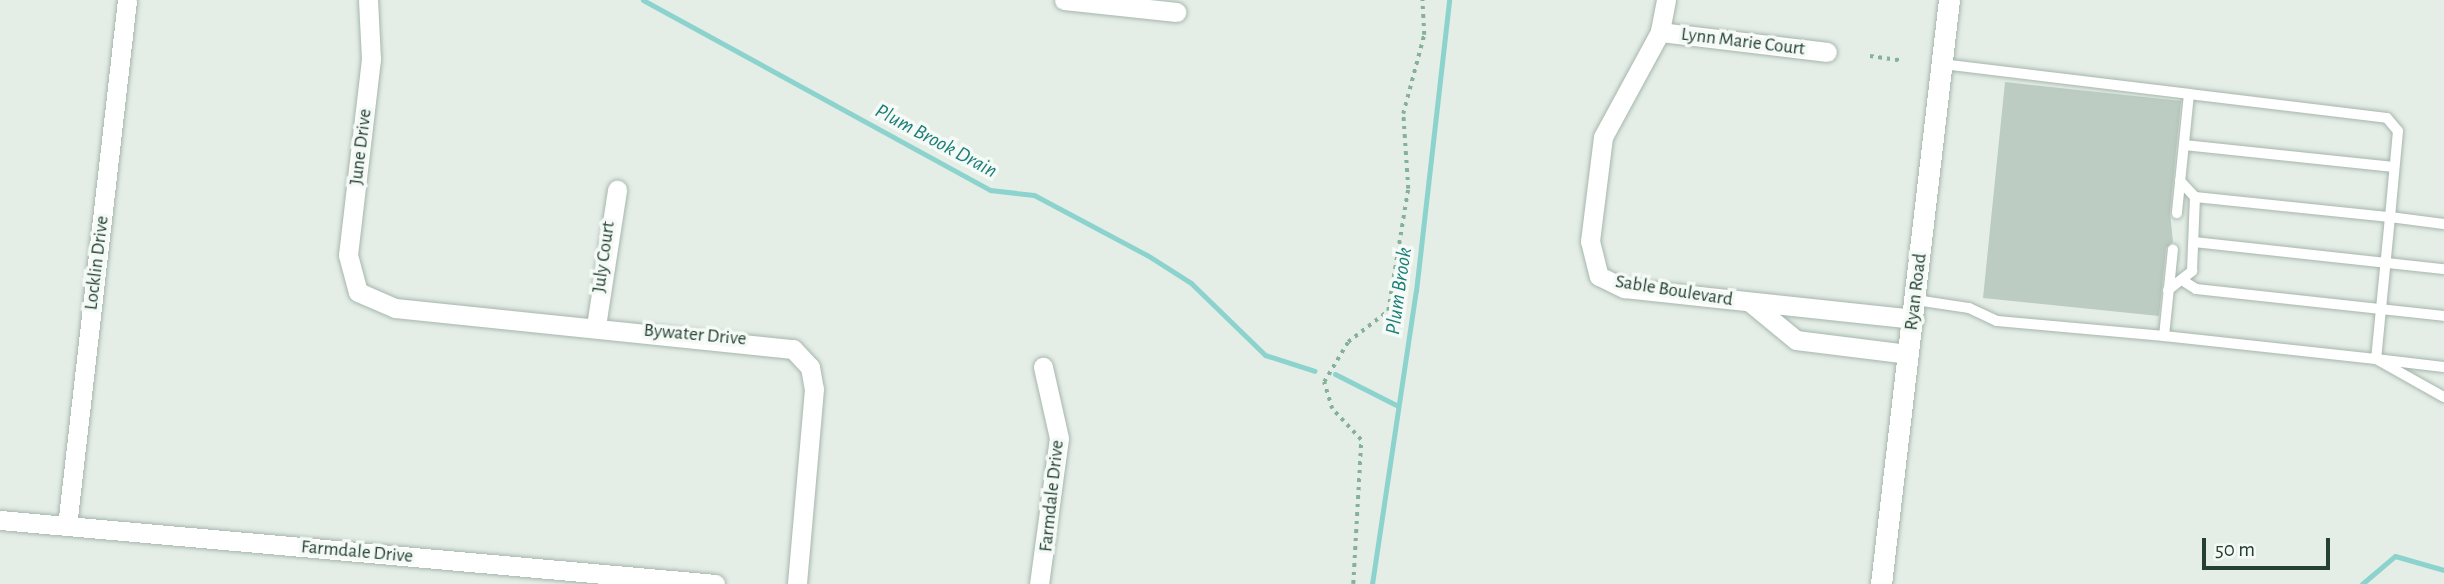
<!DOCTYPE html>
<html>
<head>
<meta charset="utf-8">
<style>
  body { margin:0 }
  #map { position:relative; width:2444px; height:584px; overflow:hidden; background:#e4eee7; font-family:"Alegreya Sans",sans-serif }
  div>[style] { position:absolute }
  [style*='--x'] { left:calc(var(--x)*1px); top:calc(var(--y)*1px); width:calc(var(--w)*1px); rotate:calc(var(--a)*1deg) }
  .stream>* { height:5px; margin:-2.5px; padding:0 2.5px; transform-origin:2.5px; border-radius:2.5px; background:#8cd3ce }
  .building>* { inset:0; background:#bcccc2 }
  .path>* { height:3.5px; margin-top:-1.75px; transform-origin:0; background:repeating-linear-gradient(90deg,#84b299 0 3.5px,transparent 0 8.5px) }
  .roads { filter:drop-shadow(0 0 2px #a6b6ad) drop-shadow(0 0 2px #a6b6ad) }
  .service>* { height:10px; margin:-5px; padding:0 5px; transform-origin:5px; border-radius:5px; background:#fff }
  .minor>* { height:19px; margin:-9.5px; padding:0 9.5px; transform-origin:9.5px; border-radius:9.5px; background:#fff }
  .secondary>* { height:21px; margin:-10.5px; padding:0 10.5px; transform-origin:10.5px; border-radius:10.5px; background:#fff }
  span { translate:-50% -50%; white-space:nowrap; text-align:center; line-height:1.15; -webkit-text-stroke:7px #f5faf6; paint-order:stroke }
  .street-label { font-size:19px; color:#234032 }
  .water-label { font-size:21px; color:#1b7e78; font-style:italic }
  .scale { position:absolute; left:2202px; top:538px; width:128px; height:32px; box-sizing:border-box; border:4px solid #234032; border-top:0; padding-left:9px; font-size:21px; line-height:24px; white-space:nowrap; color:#234032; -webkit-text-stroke:5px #f5faf6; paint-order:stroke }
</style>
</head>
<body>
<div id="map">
  <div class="stream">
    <i style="--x:643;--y:0;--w:396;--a:28.7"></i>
    <i style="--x:990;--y:190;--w:44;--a:6.5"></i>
    <i style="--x:1034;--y:195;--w:128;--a:28"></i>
    <i style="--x:1147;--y:255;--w:52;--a:32.5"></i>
    <i style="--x:1191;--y:283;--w:103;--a:44.2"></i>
    <i style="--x:1265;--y:355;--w:52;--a:17.7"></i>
    <i style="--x:1335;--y:374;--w:68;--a:26.9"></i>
    <i style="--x:1372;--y:584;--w:296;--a:-81.5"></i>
    <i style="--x:1416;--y:291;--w:293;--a:-83.5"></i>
    <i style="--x:2362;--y:584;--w:43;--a:-40.3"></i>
    <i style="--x:2395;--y:556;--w:51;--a:15.9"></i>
  </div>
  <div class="building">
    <i style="clip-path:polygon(2005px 82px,2181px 101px,2170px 212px,2173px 242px,2166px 248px,2159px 316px,1983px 298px)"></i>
  </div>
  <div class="path">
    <i style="--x:1870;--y:56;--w:30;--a:8"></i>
    <i style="--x:1353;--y:584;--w:144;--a:-86.8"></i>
    <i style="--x:1361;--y:440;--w:42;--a:-133.1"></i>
    <i style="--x:1332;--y:409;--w:28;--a:-107"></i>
    <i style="--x:1324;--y:382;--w:47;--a:-59"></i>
    <i style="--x:1348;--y:342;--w:51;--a:-37.8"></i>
    <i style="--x:1388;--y:311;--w:124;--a:-80.7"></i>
    <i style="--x:1408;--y:189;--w:75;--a:-93.8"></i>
    <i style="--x:1403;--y:114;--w:82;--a:-75.1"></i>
    <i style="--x:1424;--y:35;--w:35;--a:-93"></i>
  </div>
  <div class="roads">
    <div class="service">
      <i style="--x:1942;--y:64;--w:249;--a:6.9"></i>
      <i style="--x:2189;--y:94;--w:120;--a:95.8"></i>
      <i style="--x:2189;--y:94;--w:199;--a:6.9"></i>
      <i style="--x:2387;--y:118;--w:17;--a:50"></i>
      <i style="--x:2398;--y:131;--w:86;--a:95.3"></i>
      <i style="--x:2390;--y:217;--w:54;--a:7.4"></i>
      <i style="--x:2184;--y:145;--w:211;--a:6"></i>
      <i style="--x:2195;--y:197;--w:196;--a:5.9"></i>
      <i style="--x:2390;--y:217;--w:143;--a:95.6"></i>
      <i style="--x:2376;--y:359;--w:68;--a:6.7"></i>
      <i style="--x:2194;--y:242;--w:251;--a:6.2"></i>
      <i style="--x:2185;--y:282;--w:13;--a:32"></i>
      <i style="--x:2196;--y:289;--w:249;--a:6.2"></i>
      <i style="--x:2168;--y:290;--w:31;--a:-38"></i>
      <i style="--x:2192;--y:271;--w:74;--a:-87.7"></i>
      <i style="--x:2195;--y:197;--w:22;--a:-133"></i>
      <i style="--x:1916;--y:300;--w:54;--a:8.6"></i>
      <i style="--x:1969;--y:308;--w:31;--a:25"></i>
      <i style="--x:1997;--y:321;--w:168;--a:5.1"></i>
      <i style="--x:2164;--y:336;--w:87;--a:-84.1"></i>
      <i style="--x:2164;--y:336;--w:213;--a:6.2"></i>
      <i style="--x:2376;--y:359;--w:78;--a:29.2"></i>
    </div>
    <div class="minor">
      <i style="--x:368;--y:0;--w:59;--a:87.1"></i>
      <i style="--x:371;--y:59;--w:197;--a:96.7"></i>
      <i style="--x:348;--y:255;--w:38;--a:75"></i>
      <i style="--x:358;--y:292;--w:40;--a:23.4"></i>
      <i style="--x:395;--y:308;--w:400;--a:5.9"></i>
      <i style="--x:793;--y:349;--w:25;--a:47"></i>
      <i style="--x:810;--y:367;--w:22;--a:80"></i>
      <i style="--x:814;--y:389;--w:196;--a:95"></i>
      <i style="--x:1064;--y:0;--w:113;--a:6.1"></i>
      <i style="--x:1666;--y:0;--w:33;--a:101"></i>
      <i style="--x:1660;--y:32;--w:119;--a:118.5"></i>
      <i style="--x:1603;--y:137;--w:105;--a:97.1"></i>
      <i style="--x:1590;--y:241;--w:36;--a:76"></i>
      <i style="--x:1599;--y:276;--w:28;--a:26"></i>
      <i style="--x:1624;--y:288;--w:292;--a:6.1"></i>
      <i style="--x:1660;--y:32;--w:168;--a:6.8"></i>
      <i style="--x:1751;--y:303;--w:58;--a:39.4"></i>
      <i style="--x:1796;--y:340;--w:114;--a:7.1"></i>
      <i style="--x:596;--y:326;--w:138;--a:-81.2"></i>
      <i style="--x:0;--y:520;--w:718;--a:5.11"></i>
      <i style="--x:67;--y:526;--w:529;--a:-83.49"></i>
      <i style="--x:1039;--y:584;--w:147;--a:-82.2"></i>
      <i style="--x:1059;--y:438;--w:73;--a:-102.7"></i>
    </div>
    <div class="secondary">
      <i style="--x:1881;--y:584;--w:588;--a:-83.36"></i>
    </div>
  </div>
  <div class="street-label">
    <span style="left:1743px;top:42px;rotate:7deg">Lynn Marie Court</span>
    <span style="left:361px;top:147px;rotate:-83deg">June Drive</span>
    <span style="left:604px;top:257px;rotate:-82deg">July Court</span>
    <span style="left:97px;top:263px;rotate:-83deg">Locklin Drive</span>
    <span style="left:1674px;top:291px;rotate:9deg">Sable Boulevard</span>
    <span style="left:1916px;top:292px;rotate:-83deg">Ryan Road</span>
    <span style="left:695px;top:335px;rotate:5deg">Bywater Drive</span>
    <span style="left:1052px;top:496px;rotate:-84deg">Farmdale Drive</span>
    <span style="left:357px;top:552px;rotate:5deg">Farmdale Drive</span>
  </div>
  <div class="water-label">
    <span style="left:936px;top:141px;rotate:28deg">Plum Brook Drain</span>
    <span style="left:1399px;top:291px;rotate:-82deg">Plum Brook</span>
  </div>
  <div class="scale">50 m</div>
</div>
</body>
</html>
